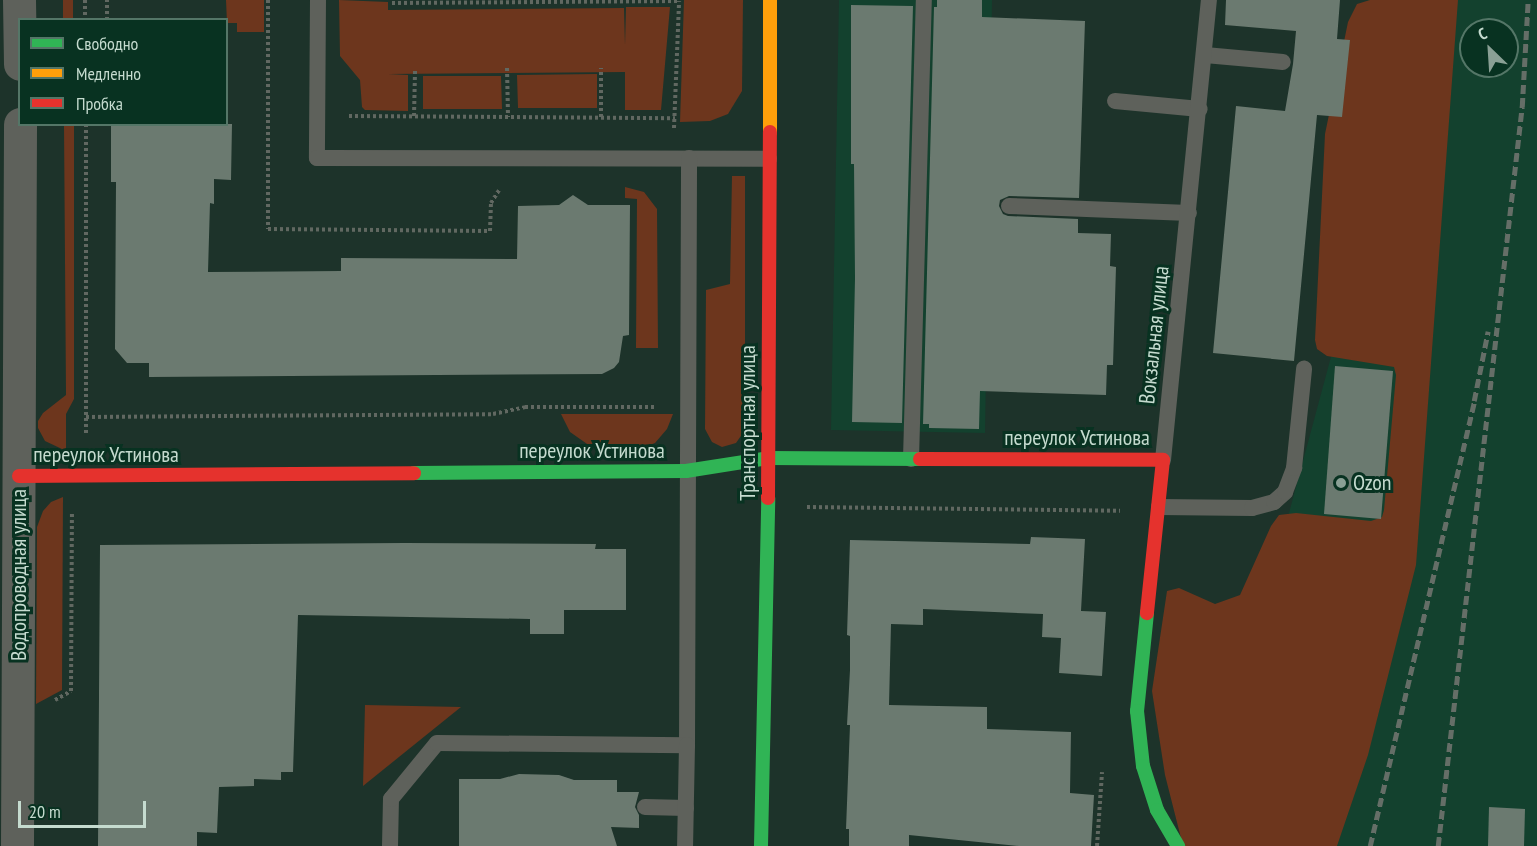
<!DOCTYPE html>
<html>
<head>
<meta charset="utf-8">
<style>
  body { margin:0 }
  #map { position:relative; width:1537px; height:846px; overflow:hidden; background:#1d332a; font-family:"PT Sans Narrow",sans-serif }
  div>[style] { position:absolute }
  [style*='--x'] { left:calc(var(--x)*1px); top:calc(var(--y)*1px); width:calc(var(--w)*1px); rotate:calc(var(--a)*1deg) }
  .built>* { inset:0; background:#13412e }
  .green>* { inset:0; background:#6d361d }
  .building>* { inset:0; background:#6b7a70 }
  .path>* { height:4px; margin-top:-2px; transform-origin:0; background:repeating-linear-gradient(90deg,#616861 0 3px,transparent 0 6px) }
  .lane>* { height:16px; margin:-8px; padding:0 8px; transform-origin:8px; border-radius:8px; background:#5e615b }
  .street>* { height:33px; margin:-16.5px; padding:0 16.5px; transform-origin:16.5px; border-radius:16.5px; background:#5e615b }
  .fast>* { height:14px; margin:-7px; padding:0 7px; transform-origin:7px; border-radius:7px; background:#30b455 }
  .slow>* { height:14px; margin:-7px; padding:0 7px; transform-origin:7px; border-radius:7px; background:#ff9f0a }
  .jam>* { height:14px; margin:-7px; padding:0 7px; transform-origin:7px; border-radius:7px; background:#e5322d }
  .rail>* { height:4.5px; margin-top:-2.25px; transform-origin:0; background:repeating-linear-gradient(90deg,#656e67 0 9px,transparent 0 13.5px) }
  .dots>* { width:16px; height:16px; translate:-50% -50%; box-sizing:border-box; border:3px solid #083221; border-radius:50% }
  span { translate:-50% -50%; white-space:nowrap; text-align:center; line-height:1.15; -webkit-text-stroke:6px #083221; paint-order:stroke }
  .street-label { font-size:22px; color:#c5dbcf }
  .poi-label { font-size:22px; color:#c5dbcf }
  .left { translate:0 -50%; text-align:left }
  .legend { position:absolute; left:18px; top:18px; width:210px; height:108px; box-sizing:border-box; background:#083221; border:2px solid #547667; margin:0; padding:8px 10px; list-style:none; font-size:18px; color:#c5dbcf }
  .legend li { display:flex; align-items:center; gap:12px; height:30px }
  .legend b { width:30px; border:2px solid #547667 }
  .north { position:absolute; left:1459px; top:18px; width:60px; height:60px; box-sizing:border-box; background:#083221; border:2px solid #547667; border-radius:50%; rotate:335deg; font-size:16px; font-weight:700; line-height:24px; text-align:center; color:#c5dbcf }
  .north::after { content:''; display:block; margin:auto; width:21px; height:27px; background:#8aa095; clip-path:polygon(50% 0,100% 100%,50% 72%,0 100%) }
  .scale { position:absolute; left:18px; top:801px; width:128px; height:27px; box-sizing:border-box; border:3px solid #c5dbcf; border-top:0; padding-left:8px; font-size:18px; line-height:21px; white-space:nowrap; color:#c5dbcf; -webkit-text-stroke:4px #083221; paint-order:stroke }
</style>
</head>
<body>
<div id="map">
  <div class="built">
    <i style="clip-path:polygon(839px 0,992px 0,985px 433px,831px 430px)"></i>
    <i style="clip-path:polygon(evenodd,1368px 0,1537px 0,1537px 846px,1205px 846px,1214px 792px,1339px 327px,1368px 0,1471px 30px,1507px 30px,1507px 66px,1471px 66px,1471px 30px)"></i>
  </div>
  <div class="green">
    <i style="clip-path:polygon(63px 0,73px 0,73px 19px,63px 19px)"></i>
    <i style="clip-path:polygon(226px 0,264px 0,264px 32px,237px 32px,237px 23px,227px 23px)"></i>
    <i style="clip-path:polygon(339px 0,388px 2px,388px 10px,624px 8px,625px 45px,626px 7px,670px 7px,661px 110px,625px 110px,625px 72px,388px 74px,408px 75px,408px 111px,365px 110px,362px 107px,360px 80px,340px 56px)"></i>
    <i style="clip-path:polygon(684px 0,743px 0,742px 91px,728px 114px,710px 121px,680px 122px)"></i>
    <i style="clip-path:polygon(1370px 0,1458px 0,1416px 565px,1368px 755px,1337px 846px,1183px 846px,1165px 775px,1152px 691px,1167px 591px,1179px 588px,1215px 604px,1240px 595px,1271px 526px,1279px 515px,1296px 513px,1371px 521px,1382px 517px,1384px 510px,1396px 375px,1394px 367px,1327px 356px,1317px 349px,1315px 340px,1325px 134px,1348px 22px,1357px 4px)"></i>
    <i style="clip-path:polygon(597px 74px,597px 108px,518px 108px,517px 75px)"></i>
    <i style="clip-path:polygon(423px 76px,501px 76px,502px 109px,423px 109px)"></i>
    <i style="clip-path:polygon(64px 125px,74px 125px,74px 399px,66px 414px,66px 449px,62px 449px,45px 441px,38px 428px,38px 421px,43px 413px,66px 395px)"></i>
    <i style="clip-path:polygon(732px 176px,745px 176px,745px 430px,736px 443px,722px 447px,712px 442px,705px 429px,706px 290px,730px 284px)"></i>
    <i style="clip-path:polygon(625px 187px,644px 192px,657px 209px,658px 348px,636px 348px,637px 199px,625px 198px)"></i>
    <i style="clip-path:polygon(561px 414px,673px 414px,667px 429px,655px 443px,640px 449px,628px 449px,590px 446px,570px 432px)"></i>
    <i style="clip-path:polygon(63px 497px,62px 690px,36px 704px,37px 527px,43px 511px,51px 502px)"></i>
    <i style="clip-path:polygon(365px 705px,461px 707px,363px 786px)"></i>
  </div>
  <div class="building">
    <i style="clip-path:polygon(937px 0,982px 0,982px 17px,1085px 21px,1079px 198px,1009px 196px,1000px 200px,999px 206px,1003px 214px,1008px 216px,1078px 219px,1078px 233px,1111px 234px,1110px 266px,1116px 267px,1113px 365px,1107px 365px,1106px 395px,980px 391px,979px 429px,929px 428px,929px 424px,923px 424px,934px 7px,937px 7px)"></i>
    <i style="clip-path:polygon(1226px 0,1340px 0,1337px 39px,1350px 40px,1342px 117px,1317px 115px,1294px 361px,1213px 353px,1236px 106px,1285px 111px,1293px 64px,1296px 31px,1225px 25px)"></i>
    <i style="clip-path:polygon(851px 5px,913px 6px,902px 423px,852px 422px,855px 278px,854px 164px,851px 164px)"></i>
    <i style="clip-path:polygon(111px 124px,232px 124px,231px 180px,214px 179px,214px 204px,210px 203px,208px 272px,341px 271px,341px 258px,517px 259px,518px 206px,559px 205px,573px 195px,588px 205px,630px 205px,629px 335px,623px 336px,619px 362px,614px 368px,602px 374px,149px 377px,149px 363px,127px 363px,115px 349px,116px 182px,111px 182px)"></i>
    <i style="clip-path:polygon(1335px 366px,1393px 371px,1381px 519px,1324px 514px)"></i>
    <i style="clip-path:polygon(1031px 537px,1085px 539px,1081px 611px,1106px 612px,1102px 676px,1059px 673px,1061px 638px,1042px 637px,1043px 614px,923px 609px,923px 625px,891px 624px,889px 705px,987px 707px,987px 729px,1071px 732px,1070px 793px,1094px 795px,1091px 846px,1019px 846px,909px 835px,909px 846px,849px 846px,849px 829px,846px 829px,850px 725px,847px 725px,850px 670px,850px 636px,847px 635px,850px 540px,1030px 544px)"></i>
    <i style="clip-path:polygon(405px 543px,596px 544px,595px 549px,626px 549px,626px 610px,564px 610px,564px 634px,530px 634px,530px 619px,298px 615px,293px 772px,281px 772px,281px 780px,254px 779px,254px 786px,219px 787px,217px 833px,197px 832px,197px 846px,98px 846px,100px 545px)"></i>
    <i style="clip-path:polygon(519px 774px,559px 775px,574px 780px,617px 780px,617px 792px,639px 792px,635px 807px,639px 815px,639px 828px,611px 827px,617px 846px,459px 846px,459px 779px,500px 779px)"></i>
    <i style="clip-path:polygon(1489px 807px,1525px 809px,1524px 846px,1488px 846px)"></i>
  </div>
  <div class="path">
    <i style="--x:85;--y:0;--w:20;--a:90"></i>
    <i style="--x:268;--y:0;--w:229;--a:90"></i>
    <i style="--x:268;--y:229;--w:222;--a:0.5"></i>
    <i style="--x:490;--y:231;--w:28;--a:-88"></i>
    <i style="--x:491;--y:203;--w:15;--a:-58"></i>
    <i style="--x:392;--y:3;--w:287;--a:-0.4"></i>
    <i style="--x:107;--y:20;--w:20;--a:-90"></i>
    <i style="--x:507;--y:68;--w:49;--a:88.8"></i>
    <i style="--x:349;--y:116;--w:326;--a:0.4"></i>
    <i style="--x:414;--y:116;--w:45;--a:-88.7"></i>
    <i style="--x:601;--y:117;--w:49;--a:-90"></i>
    <i style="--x:86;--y:124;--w:312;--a:90"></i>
    <i style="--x:674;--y:128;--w:127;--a:-87.7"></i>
    <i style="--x:86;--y:417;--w:407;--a:-0.4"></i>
    <i style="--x:493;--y:414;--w:33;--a:-12"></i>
    <i style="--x:525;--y:407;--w:132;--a:0"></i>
    <i style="--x:807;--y:507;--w:313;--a:0.7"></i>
    <i style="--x:55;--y:700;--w:18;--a:-29"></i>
    <i style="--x:71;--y:691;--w:178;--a:-89.7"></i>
    <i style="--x:1097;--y:846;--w:74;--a:-86.1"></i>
  </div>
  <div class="lane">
    <i style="--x:318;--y:0;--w:158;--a:90.4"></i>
    <i style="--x:317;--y:158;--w:452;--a:0.1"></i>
    <i style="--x:1205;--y:55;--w:78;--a:5.1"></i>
    <i style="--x:1115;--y:101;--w:85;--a:5.4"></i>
    <i style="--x:1009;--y:206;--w:180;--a:2.2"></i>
    <i style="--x:911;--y:459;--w:459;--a:-88.4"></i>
    <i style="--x:1163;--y:460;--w:462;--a:-84.3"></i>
    <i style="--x:1159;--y:507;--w:93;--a:0.6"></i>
    <i style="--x:1252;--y:508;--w:23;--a:-15"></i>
    <i style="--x:1274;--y:502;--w:15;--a:-42"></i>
    <i style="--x:1285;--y:492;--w:26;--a:-69"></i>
    <i style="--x:1294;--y:468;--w:100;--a:-84.2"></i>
    <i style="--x:687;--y:745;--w:587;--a:-89.8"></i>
    <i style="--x:645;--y:807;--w:41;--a:1.4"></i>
    <i style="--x:390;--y:846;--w:47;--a:-88.8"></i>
    <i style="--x:391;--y:799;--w:72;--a:-50.6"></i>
    <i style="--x:437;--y:743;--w:250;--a:0.5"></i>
    <i style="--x:687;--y:745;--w:101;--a:91.1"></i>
  </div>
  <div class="street">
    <i style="--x:19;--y:0;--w:64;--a:89.1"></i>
    <i style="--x:17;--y:846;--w:722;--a:-89.76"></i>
  </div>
  <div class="fast">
    <i style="--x:414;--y:473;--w:272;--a:-0.4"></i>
    <i style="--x:686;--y:471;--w:84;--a:-8.9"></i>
    <i style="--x:769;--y:458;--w:151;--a:0.4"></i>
    <i style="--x:1147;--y:613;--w:99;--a:95.8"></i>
    <i style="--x:1137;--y:711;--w:55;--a:83.8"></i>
    <i style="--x:1143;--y:766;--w:46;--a:72.3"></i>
    <i style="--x:1157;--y:810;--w:42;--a:59.7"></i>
    <i style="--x:761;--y:846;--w:348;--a:-88.8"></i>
  </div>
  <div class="slow">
    <i style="--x:770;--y:132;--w:132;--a:-90"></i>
  </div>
  <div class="jam">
    <i style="--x:920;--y:459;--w:243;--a:0.2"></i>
    <i style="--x:1163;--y:460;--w:154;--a:96"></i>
    <i style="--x:19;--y:476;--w:395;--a:-0.4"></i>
    <i style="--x:768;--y:498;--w:366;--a:-89.7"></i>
  </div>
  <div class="rail">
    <i style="--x:1370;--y:846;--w:457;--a:-76.8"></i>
    <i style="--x:1474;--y:401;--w:71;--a:-78.7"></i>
    <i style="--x:1438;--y:846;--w:744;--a:-83.52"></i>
    <i style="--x:1522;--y:107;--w:107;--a:-86.8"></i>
  </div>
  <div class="dots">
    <i style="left:1341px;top:483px;background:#8aa095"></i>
  </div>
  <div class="street-label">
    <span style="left:1154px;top:335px;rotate:-84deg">Вокзальная улица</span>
    <span style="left:748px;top:423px;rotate:-90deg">Транспортная улица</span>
    <span style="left:1077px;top:438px">переулок Устинова</span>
    <span style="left:592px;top:451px">переулок Устинова</span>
    <span style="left:106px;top:455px">переулок Устинова</span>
    <span style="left:19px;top:575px;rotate:-90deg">Водопроводная улица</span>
  </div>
  <div class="poi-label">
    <span class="left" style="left:1353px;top:483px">Ozon</span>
  </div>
  <ul class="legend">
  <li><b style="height:8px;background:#30b455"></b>Свободно</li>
  <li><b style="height:8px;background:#ff9f0a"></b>Медленно</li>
  <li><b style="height:8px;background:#e5322d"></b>Пробка</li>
  </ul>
  <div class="north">С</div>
  <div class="scale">20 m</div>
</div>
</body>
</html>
